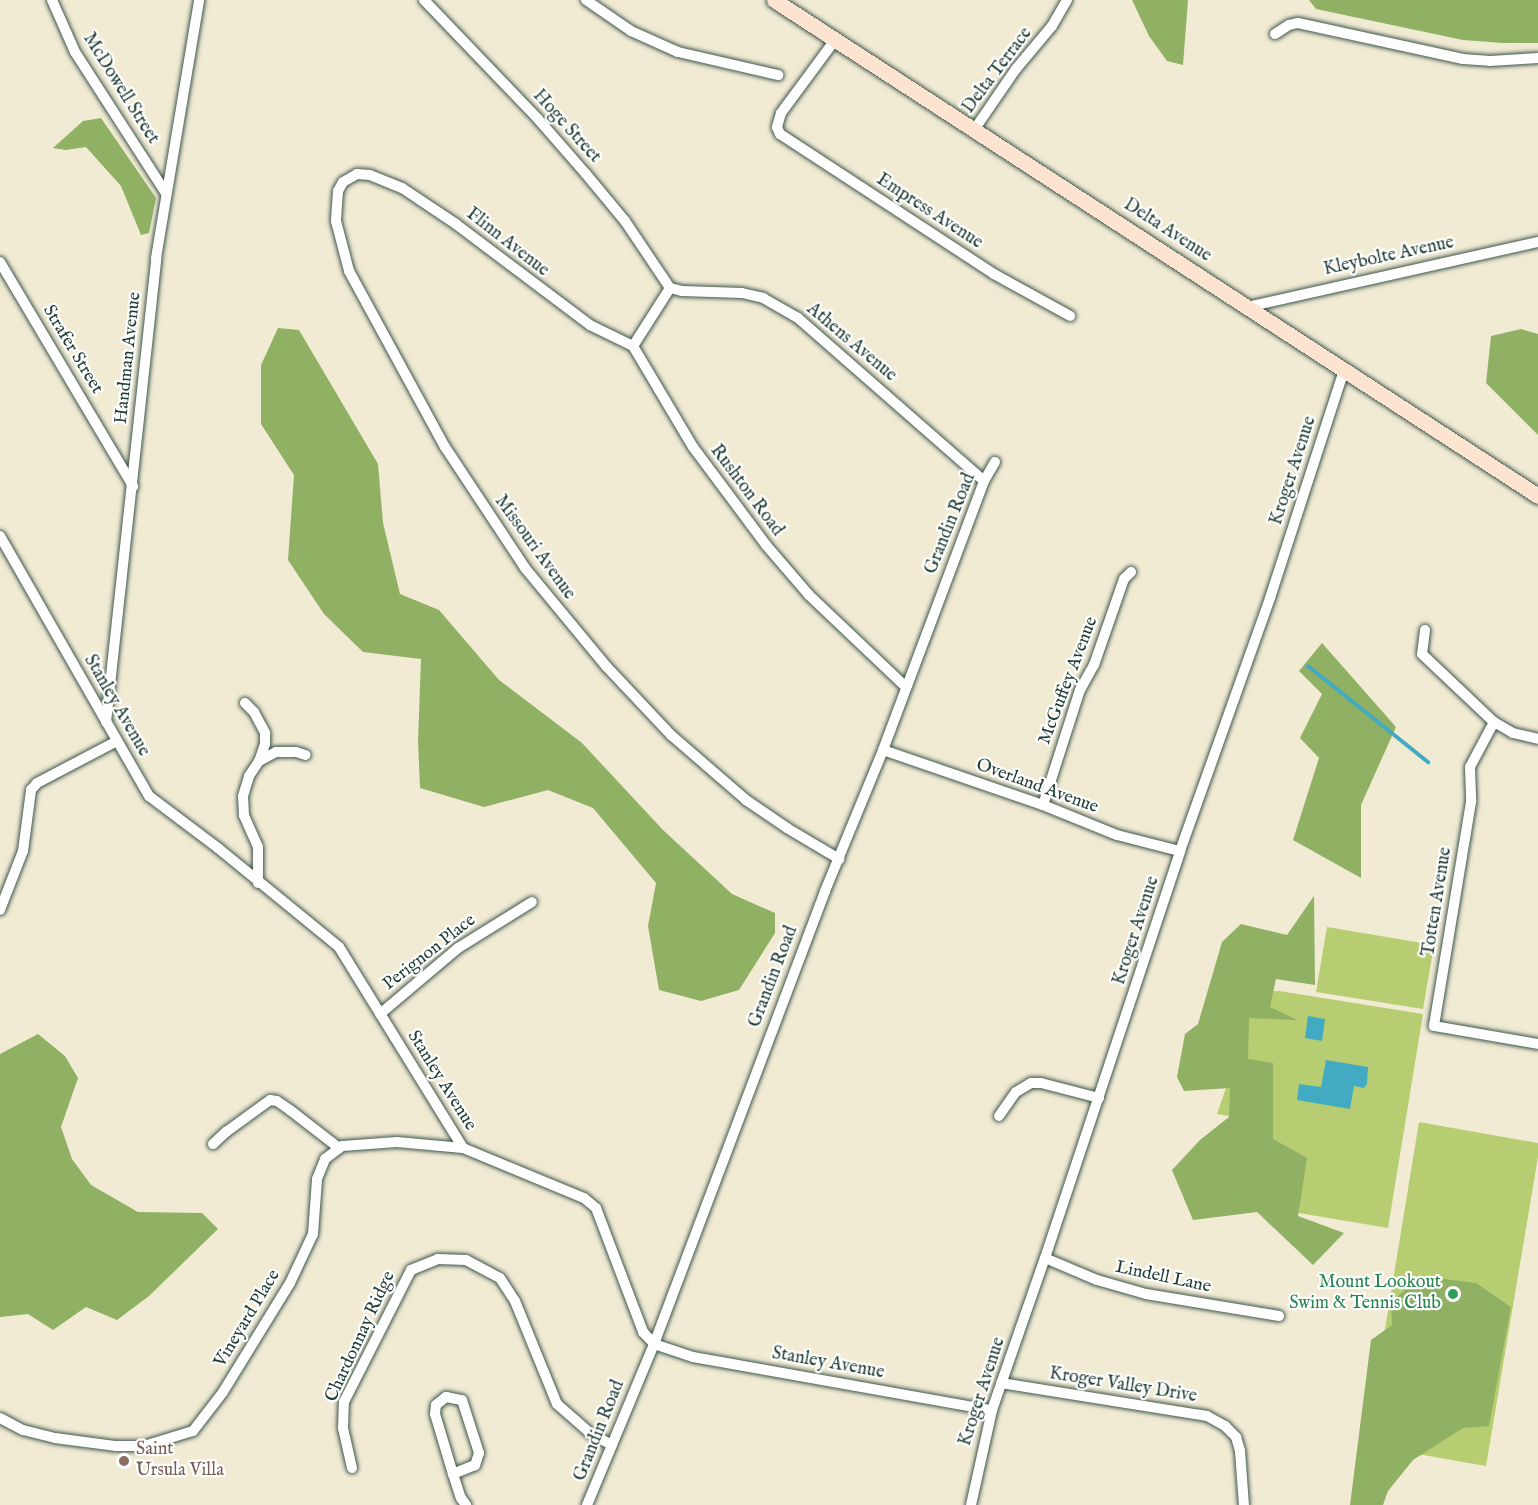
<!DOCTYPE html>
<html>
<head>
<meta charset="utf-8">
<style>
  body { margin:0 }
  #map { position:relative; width:1538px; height:1505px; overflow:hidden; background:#f1ebd4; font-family:"IM FELL English",serif }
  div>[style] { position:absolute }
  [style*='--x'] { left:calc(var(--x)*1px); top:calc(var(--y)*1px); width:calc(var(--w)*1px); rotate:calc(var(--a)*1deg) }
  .green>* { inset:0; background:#b6cd72 }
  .forest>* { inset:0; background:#90b064 }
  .water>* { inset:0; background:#42aac2 }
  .stream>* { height:4px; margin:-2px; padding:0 2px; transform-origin:2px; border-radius:2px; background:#42aac2 }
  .roads { filter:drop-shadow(0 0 2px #3e574c) drop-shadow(0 0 2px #3e574c) }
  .street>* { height:10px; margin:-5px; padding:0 5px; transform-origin:5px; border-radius:5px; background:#fff }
  .secondary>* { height:15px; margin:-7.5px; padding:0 7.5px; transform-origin:7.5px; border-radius:7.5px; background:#fde4d0 }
  .dots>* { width:16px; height:16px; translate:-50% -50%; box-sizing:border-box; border:3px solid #fff; border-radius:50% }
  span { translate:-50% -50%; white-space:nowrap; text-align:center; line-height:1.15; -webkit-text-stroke:4.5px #fff; paint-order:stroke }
  .street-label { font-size:18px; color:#1f3d34 }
  .leisure-label { font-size:18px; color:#27864d }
  .right { translate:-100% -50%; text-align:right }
  .education-label { font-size:18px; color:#785e54 }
  .left { translate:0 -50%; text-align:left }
</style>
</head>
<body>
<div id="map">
  <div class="green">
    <i style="clip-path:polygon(1327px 927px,1434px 945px,1423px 1009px,1316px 992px)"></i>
    <i style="clip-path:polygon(1279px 991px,1423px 1014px,1388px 1228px,1281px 1210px,1240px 1118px,1217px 1114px,1227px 1085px,1191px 1058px,1213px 993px)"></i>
    <i style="clip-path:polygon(1419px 1122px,1538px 1143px,1538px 1157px,1486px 1466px,1366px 1445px)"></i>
  </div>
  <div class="forest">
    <i style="clip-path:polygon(1132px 0,1188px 0,1183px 65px,1167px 61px,1149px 36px)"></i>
    <i style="clip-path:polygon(1309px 0,1538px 0,1538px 43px,1502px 43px,1463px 40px,1316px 9px)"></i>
    <i style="clip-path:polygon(101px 118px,156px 198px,149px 233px,141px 235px,121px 186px,86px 147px,66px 150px,53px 148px,83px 121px)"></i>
    <i style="clip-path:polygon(278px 328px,299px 330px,378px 464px,383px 523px,400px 594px,439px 610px,499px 680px,582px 743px,663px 830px,732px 894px,775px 913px,775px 933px,739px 990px,701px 1001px,659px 990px,648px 926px,656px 883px,593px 808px,548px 790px,484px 807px,420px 788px,418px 741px,421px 659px,363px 652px,324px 614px,288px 560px,294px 475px,261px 424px,261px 365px)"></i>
    <i style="clip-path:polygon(1521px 329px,1538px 334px,1538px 435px,1486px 383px,1491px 336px)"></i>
    <i style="clip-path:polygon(1322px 643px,1396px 727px,1361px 805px,1361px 878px,1293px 840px,1319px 758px,1300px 738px,1322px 694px,1299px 671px)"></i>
    <i style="clip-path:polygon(1314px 896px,1315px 985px,1276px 979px,1270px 1007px,1297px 1020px,1249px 1018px,1248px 1059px,1273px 1063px,1273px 1139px,1307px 1158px,1298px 1216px,1344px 1233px,1313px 1265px,1257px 1212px,1193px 1220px,1172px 1170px,1200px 1140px,1229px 1117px,1230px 1088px,1184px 1091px,1177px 1077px,1185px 1034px,1198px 1024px,1222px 942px,1241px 924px,1287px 935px)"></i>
    <i style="clip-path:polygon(38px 1034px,65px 1056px,78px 1078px,61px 1127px,72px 1159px,91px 1185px,138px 1212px,202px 1213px,218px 1229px,149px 1296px,117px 1320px,86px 1307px,53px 1330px,28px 1314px,0 1317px,0 1054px)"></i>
    <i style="clip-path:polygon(1421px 1276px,1476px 1283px,1511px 1307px,1489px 1426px,1463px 1428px,1413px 1460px,1388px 1491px,1383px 1505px,1350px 1505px,1371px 1340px,1392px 1325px,1391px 1302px)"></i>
  </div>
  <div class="water">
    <i style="clip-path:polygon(1308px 1016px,1325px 1019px,1322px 1041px,1305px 1038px)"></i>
    <i style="clip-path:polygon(1326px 1060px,1368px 1067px,1367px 1084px,1364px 1088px,1354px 1086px,1350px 1109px,1297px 1100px,1299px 1084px,1321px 1087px)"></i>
  </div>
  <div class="stream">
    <i style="--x:1308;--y:666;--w:154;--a:38.7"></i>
  </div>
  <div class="roads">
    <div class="street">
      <i style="--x:52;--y:0;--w:57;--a:66.1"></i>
      <i style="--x:75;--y:52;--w:168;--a:57.2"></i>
      <i style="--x:424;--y:0;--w:165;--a:46.2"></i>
      <i style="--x:538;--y:119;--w:73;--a:48.9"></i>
      <i style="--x:586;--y:174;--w:61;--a:50.3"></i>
      <i style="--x:625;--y:221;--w:81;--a:56.1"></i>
      <i style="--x:586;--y:0;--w:55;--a:34.6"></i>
      <i style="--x:631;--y:31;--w:51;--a:24.1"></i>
      <i style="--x:678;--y:52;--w:103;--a:13"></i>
      <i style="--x:1275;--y:34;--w:17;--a:-33"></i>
      <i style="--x:1289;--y:25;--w:9;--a:-13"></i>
      <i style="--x:1298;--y:23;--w:169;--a:12.3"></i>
      <i style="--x:1463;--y:59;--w:27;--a:4"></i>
      <i style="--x:1490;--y:61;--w:48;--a:-3.6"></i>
      <i style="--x:835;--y:40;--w:91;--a:126.5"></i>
      <i style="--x:781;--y:113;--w:15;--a:106"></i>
      <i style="--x:777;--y:127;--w:8;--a:67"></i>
      <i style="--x:780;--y:134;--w:256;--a:33.2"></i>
      <i style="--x:994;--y:274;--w:87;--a:28.9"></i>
      <i style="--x:974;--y:130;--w:74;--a:-55.5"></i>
      <i style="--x:1016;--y:69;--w:56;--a:-50.1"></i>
      <i style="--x:1052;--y:26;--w:30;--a:-60"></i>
      <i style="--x:0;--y:262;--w:261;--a:59.3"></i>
      <i style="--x:670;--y:288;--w:69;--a:122.5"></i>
      <i style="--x:633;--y:346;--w:117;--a:59.3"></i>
      <i style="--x:693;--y:447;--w:122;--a:53.3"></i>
      <i style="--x:766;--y:545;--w:66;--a:49.3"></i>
      <i style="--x:809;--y:595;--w:132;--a:43.5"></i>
      <i style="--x:670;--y:288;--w:12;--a:14"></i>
      <i style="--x:682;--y:291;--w:60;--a:1.9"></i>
      <i style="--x:742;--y:293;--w:22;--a:13"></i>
      <i style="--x:763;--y:298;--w:40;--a:29.7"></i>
      <i style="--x:798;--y:318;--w:247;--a:41.2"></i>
      <i style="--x:1247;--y:307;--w:298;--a:-12.6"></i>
      <i style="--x:633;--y:346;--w:48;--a:-154"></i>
      <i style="--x:590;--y:325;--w:168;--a:-143"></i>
      <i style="--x:456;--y:224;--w:65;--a:-146.3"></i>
      <i style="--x:402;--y:188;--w:35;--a:-158"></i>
      <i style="--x:370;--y:175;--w:13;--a:-176"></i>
      <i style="--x:357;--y:174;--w:16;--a:150"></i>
      <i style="--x:343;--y:182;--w:10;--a:119"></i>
      <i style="--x:338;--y:191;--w:30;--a:94"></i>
      <i style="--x:336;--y:221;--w:52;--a:75.4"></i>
      <i style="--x:349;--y:271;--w:200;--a:61.4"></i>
      <i style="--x:445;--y:447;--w:145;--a:56.5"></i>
      <i style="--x:525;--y:568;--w:127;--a:50.4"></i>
      <i style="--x:606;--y:666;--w:95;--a:46.7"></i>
      <i style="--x:671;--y:735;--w:99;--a:40.9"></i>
      <i style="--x:746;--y:800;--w:50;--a:34.3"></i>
      <i style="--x:787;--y:828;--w:61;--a:30.8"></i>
      <i style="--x:0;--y:536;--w:300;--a:60.2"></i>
      <i style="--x:149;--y:796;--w:86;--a:37"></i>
      <i style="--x:218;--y:848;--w:156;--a:39.3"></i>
      <i style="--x:339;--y:947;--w:236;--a:58.3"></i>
      <i style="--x:463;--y:1148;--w:131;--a:22.5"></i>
      <i style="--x:584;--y:1198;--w:16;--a:40"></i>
      <i style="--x:596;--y:1208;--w:133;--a:69.2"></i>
      <i style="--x:643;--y:1332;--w:16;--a:47"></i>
      <i style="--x:654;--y:1344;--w:41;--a:18.4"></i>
      <i style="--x:693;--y:1357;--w:304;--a:10.1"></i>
      <i style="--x:1425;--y:630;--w:24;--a:97"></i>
      <i style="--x:1422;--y:654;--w:99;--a:43.4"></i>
      <i style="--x:1494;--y:722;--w:22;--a:30"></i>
      <i style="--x:1513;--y:733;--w:26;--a:13"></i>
      <i style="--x:245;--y:703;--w:13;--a:45"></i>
      <i style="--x:254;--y:712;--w:24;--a:62"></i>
      <i style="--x:265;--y:733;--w:11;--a:90"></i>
      <i style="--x:265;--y:744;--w:18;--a:109"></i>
      <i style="--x:106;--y:722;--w:467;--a:-83.8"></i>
      <i style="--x:156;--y:258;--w:262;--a:-80.5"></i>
      <i style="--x:1494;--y:722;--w:51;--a:118.1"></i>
      <i style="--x:1470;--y:767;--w:35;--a:88"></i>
      <i style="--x:1471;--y:802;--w:227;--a:99.4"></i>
      <i style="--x:1434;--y:1026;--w:106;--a:9.8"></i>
      <i style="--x:883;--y:750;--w:169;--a:19"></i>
      <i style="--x:1043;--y:805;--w:80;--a:22.1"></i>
      <i style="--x:1117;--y:835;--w:65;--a:14.3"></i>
      <i style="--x:1043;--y:805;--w:121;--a:-72.2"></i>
      <i style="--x:1080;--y:690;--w:29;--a:-61"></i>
      <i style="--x:1094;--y:665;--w:91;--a:-70.8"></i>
      <i style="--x:1124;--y:579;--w:10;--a:-45"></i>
      <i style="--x:258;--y:883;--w:36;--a:-90"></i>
      <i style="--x:258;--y:847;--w:35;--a:-114"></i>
      <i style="--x:244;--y:815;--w:19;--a:-93"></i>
      <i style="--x:243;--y:796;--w:21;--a:-73"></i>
      <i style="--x:249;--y:776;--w:18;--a:-56"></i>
      <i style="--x:259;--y:761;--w:19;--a:-28"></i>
      <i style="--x:276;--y:752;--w:20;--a:0"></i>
      <i style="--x:296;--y:752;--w:10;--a:17"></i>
      <i style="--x:0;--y:910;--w:63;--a:-68.7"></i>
      <i style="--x:23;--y:851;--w:62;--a:-82.5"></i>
      <i style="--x:31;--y:790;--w:9;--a:-49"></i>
      <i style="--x:37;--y:783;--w:90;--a:-27.7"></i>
      <i style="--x:380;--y:1014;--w:102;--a:-40.2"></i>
      <i style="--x:458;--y:948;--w:87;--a:-31.9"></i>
      <i style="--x:999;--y:1116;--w:29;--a:-55"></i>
      <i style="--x:1016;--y:1092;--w:17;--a:-31"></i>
      <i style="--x:1031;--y:1083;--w:10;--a:0"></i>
      <i style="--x:1041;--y:1083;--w:60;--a:14.5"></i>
      <i style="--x:213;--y:1144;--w:18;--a:-43"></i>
      <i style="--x:226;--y:1132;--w:54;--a:-36"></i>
      <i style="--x:270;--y:1100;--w:7;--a:8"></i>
      <i style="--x:277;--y:1101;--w:16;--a:35"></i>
      <i style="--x:290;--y:1110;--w:62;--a:37.8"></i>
      <i style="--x:1045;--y:1258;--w:56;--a:22.9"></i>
      <i style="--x:1097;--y:1280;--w:51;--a:15.9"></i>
      <i style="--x:1146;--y:1294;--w:135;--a:9.4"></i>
      <i style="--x:1001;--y:1383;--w:209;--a:9.1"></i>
      <i style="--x:1207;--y:1416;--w:21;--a:29"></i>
      <i style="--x:1225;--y:1426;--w:16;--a:45"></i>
      <i style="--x:1236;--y:1437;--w:15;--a:74"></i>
      <i style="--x:1240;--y:1451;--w:54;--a:85.8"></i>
      <i style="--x:446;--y:1397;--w:16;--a:11"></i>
      <i style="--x:462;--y:1400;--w:56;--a:72.2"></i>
      <i style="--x:479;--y:1453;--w:13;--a:108"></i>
      <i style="--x:475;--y:1465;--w:24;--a:158"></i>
      <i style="--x:453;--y:1474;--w:63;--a:-106.7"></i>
      <i style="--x:435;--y:1414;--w:9;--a:-84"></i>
      <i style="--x:436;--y:1405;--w:13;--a:-39"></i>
      <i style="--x:0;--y:1418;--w:26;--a:28"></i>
      <i style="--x:23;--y:1430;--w:33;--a:14"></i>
      <i style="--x:55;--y:1438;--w:62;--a:7.5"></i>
      <i style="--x:116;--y:1446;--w:28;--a:0"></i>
      <i style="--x:144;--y:1446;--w:51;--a:-17"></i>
      <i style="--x:193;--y:1431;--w:49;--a:-52.4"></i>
      <i style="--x:223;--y:1392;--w:128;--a:-58.4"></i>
      <i style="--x:290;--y:1283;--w:54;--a:-64.9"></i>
      <i style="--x:313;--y:1234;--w:55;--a:-85.8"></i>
      <i style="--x:317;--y:1179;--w:22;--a:-68"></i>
      <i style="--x:325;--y:1159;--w:21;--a:-37"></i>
      <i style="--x:342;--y:1146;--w:55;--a:-4.2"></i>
      <i style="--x:397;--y:1142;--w:66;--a:5.2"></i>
      <i style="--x:352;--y:1468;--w:41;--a:-102.7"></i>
      <i style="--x:343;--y:1428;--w:26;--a:-88"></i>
      <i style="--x:344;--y:1402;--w:148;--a:-63.1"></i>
      <i style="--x:411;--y:1270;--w:29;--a:-22"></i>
      <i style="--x:438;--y:1259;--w:28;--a:2"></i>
      <i style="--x:466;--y:1260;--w:38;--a:28"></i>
      <i style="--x:500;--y:1278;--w:27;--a:57"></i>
      <i style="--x:515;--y:1301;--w:111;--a:67.8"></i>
      <i style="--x:557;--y:1404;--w:44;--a:41.3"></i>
      <i style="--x:590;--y:1433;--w:25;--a:29"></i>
      <i style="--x:453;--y:1474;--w:25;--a:72"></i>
      <i style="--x:461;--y:1498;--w:9;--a:54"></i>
      <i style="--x:587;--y:1505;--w:174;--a:-67.4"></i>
      <i style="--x:654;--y:1344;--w:484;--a:-69.3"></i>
      <i style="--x:825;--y:891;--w:152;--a:-67.6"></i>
      <i style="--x:883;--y:750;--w:287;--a:-69.4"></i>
      <i style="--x:984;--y:481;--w:22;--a:-60"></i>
      <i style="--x:971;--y:1505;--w:97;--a:-77.5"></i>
      <i style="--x:992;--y:1410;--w:161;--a:-70.8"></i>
      <i style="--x:1045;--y:1258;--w:429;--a:-71.6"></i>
      <i style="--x:1180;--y:851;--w:269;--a:-70.4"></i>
      <i style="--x:1270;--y:598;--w:240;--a:-72"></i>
    </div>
    <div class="secondary">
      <i style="--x:774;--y:0;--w:911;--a:32.99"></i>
    </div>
  </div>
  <div class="dots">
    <i style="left:1453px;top:1294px;background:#2e9e5b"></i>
    <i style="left:124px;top:1461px;background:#8d6e63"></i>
  </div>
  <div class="street-label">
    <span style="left:998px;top:71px;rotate:-53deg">Delta Terrace</span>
    <span style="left:120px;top:89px;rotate:58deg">McDowell Street</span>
    <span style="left:566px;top:127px;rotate:48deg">Hoge Street</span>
    <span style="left:929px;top:212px;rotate:33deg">Empress Avenue</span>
    <span style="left:1167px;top:231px;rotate:33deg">Delta Avenue</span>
    <span style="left:507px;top:243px;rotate:38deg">Flinn Avenue</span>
    <span style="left:1389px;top:257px;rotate:-12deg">Kleybolte Avenue</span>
    <span style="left:851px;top:343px;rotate:40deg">Athens Avenue</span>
    <span style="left:72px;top:350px;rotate:59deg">Strafer Street</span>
    <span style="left:129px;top:358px;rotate:-84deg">Handman Avenue</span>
    <span style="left:1294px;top:471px;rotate:-72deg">Kroger Avenue</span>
    <span style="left:746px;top:491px;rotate:53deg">Rushton Road</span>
    <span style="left:951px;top:524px;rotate:-68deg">Grandin Road</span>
    <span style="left:534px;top:548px;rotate:54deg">Missouri Avenue</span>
    <span style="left:1069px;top:681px;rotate:-69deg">McGuffey Avenue</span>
    <span style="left:116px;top:706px;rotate:60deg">Stanley Avenue</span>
    <span style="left:1037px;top:787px;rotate:20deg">Overland Avenue</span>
    <span style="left:1438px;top:902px;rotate:-81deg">Totten Avenue</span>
    <span style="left:1137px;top:931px;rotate:-72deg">Kroger Avenue</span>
    <span style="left:430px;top:953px;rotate:-38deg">Perignon Place</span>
    <span style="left:774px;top:977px;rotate:-69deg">Grandin Road</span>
    <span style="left:441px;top:1081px;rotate:58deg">Stanley Avenue</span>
    <span style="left:1163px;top:1278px;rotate:12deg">Lindell Lane</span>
    <span style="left:248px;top:1319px;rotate:-59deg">Vineyard Place</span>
    <span style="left:361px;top:1337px;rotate:-65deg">Chardonnay Ridge</span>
    <span style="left:828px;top:1364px;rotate:10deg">Stanley Avenue</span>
    <span style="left:1123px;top:1386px;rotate:9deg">Kroger Valley Drive</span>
    <span style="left:983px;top:1392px;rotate:-72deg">Kroger Avenue</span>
    <span style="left:600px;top:1431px;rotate:-68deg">Grandin Road</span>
  </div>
  <div class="leisure-label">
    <span class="right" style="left:1441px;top:1294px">Mount Lookout<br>Swim &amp; Tennis Club</span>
  </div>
  <div class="education-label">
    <span class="left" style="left:136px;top:1461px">Saint<br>Ursula Villa</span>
  </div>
</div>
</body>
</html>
